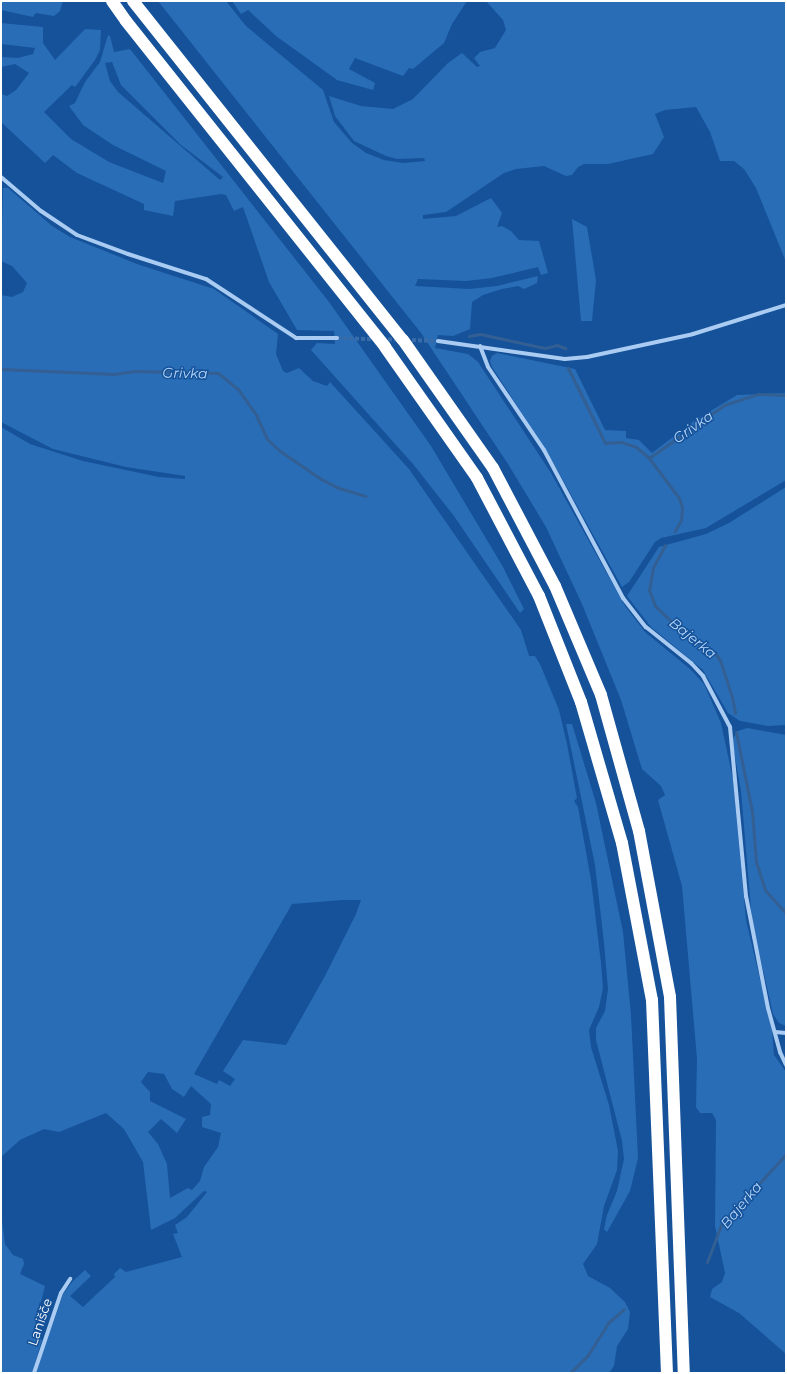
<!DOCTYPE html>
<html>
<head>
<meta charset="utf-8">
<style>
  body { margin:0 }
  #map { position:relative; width:787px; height:1374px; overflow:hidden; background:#15529a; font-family:Montserrat,sans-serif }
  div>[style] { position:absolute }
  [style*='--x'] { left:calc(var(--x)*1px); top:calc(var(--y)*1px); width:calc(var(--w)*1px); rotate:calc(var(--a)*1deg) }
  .green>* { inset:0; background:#296db7 }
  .stream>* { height:3px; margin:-1.5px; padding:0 1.5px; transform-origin:1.5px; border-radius:1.5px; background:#335f93 }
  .street-tunnel>* { height:4px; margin-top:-2px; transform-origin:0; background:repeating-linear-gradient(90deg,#386ca9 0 4px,transparent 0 6px) }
  .street>* { height:4px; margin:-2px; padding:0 2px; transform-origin:2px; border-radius:2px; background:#aaccf2 }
  .highway>* { height:12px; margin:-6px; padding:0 6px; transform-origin:6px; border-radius:6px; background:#fff }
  span { translate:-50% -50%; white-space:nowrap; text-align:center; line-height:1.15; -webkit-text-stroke:3px #15529a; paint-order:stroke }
  .street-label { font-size:13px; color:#fff }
  .water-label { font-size:14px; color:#b6d6f9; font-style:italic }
  .frame { position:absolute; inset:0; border:2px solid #fff; pointer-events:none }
</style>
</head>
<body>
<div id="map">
  <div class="green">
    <i style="clip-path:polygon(1px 1px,63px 1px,60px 11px,54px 16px,36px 13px,33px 17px,1px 10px)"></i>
    <i style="clip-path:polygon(158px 1px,226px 1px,246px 26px,323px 90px,334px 122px,352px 143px,366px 153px,384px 160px,403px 163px,425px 161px,424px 158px,397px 159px,386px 156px,354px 141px,335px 116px,329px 96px,361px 106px,393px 109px,413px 99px,448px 63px,462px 53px,477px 67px,480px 66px,474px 58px,480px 52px,495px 48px,506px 30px,503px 20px,486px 1px,786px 1px,786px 262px,756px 188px,744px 169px,734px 161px,720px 161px,710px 132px,696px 107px,665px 110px,655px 114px,664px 137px,653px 154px,608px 164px,584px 164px,578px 167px,572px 175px,566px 176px,544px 166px,516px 169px,504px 173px,446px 212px,423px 215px,423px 219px,456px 216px,491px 198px,502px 213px,497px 227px,502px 226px,511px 231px,519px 240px,539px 241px,548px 273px,541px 275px,538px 267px,492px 278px,466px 281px,418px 279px,415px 286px,469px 289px,497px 286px,538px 276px,537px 283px,524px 289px,518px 286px,502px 289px,483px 295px,472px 302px,470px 329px,453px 336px,438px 335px,435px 348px,468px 354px,478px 362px,551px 473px,625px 606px,645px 632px,690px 669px,704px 684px,721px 723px,733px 779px,746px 920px,772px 1030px,774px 1055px,786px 1072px,786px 1354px,739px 1313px,710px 1297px,712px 1289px,722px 1282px,725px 1273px,715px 1226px,716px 1120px,712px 1113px,700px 1113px,696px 1107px,697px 1059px,682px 886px,658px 800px,665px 795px,661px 786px,642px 769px,621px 700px,582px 604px,546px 527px,508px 464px,421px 333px)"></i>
    <i style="clip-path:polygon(232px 1px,467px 1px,452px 24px,444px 43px,413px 69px,409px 68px,403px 76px,355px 58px,349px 69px,375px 83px,373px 90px,337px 80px,276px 36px,248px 10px,241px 14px)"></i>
    <i style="clip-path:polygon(evenodd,1px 23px,43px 27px,43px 43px,55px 60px,85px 29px,101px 30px,100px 50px,95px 60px,75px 87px,72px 85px,44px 112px,71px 139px,109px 162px,163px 183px,166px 171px,113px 145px,83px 125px,69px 106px,75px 103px,85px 82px,100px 62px,108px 35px,110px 36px,114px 52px,130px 49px,329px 302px,431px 446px,503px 567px,524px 609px,520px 613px,454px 516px,413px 464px,311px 350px,317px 343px,335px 344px,334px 331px,297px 330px,269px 282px,243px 207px,234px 211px,226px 195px,221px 194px,175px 201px,173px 216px,144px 210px,144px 204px,77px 173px,53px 155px,45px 163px,1px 122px,1px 94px,7px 96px,16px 90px,29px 73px,15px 64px,1px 67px,1px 57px,18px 58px,33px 54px,35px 48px,1px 44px,1px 23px,112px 62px,121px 85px,181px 145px,223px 177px,220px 180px,118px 92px,110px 81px,105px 63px,112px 62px)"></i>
    <i style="clip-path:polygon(evenodd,3px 188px,8px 188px,52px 226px,70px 237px,137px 264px,214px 289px,278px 334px,276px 354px,283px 371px,287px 373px,299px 368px,313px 381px,327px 386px,330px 382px,409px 469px,521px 630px,529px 656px,535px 656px,540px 664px,559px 710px,567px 744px,577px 798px,574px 801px,578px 807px,591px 880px,601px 963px,603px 988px,599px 1007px,589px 1030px,591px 1047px,609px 1105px,618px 1151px,617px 1170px,604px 1206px,597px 1244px,583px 1264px,588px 1276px,610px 1288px,625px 1302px,630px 1312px,628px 1329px,617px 1346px,614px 1366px,609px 1373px,36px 1373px,63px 1294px,73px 1281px,85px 1270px,91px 1276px,70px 1296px,83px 1307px,115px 1277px,114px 1274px,120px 1268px,126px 1272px,182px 1257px,173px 1234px,178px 1233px,175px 1225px,187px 1217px,207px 1192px,204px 1191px,175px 1218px,151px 1230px,143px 1162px,124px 1129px,106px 1113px,59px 1132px,44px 1129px,20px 1140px,1px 1157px,1px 427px,30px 444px,83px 461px,159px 477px,185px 479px,185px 476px,126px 467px,53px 449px,1px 422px,1px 295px,12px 297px,23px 292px,27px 283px,12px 266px,1px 261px,3px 188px,343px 900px,361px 900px,356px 914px,325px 976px,286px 1045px,243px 1040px,223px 1071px,235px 1079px,230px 1086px,219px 1080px,217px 1084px,194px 1074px,292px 904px,343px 900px,3px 188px,148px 1072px,164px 1074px,172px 1089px,184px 1097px,191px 1086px,211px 1104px,210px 1115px,202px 1117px,202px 1127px,221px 1133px,218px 1147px,204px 1167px,200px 1181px,192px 1190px,188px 1188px,170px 1198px,167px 1164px,158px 1144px,148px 1132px,161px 1119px,177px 1133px,186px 1119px,150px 1101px,150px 1092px,141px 1082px,148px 1072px)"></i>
    <i style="clip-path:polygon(572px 219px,587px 227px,596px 280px,592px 321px,581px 321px)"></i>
    <i style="clip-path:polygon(497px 353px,575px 369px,605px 430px,626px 431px,626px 438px,639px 440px,652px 453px,694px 421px,737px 395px,786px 393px,786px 480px,706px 528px,661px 538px,655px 542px,629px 582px,622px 587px,549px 455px,492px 367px,490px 361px,492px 356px)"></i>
    <i style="clip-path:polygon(786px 487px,786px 725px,768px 726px,740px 721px,728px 713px,703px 670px,651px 627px,627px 596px,659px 547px,706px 534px,729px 523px)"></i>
    <i style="clip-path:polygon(566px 724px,572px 724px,596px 803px,623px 932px,631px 1015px,638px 1158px,630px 1191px,607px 1232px,604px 1229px,607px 1215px,617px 1191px,624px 1159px,622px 1141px,596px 1040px,596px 1028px,605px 1011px,608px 989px,604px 943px,595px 865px)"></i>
    <i style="clip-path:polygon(747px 728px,786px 735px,786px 1026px,779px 1023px,773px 1014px,752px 921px,741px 791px,732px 740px,738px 731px)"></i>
    <i style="clip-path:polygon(1px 1213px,5px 1244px,13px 1255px,23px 1259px,24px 1264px,20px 1274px,45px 1286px,33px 1333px,42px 1340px,32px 1373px,1px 1373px)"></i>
  </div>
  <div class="stream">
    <i style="--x:469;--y:336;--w:11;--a:-10"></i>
    <i style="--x:480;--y:334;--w:66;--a:12.2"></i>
    <i style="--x:545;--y:348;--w:12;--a:-14"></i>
    <i style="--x:557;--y:345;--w:9;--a:21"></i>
    <i style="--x:568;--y:368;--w:84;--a:63.7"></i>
    <i style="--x:605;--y:443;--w:16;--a:-4"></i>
    <i style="--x:621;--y:442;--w:16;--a:18"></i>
    <i style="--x:636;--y:447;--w:17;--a:40"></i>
    <i style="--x:649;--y:458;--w:92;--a:-35.2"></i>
    <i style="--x:724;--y:405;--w:36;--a:-18"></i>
    <i style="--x:758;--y:394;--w:28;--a:2"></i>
    <i style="--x:1;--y:369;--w:113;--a:2.5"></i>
    <i style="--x:114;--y:374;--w:21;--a:-8"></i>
    <i style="--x:135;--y:371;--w:83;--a:1.4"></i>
    <i style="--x:218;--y:373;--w:26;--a:39"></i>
    <i style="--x:238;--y:389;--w:32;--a:55"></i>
    <i style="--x:256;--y:415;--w:26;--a:65"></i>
    <i style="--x:267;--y:439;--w:18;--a:43"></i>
    <i style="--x:280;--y:451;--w:50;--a:34.3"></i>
    <i style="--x:321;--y:479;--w:20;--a:27"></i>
    <i style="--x:339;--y:488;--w:28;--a:17"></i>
    <i style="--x:649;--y:458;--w:50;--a:53.1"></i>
    <i style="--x:679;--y:498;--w:9;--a:72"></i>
    <i style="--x:682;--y:507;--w:13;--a:94"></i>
    <i style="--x:681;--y:520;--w:13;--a:119"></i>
    <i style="--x:665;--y:545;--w:26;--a:118"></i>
    <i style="--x:653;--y:568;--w:22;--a:100"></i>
    <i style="--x:649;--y:590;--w:17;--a:69"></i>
    <i style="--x:655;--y:606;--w:44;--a:43.2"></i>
    <i style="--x:687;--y:636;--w:31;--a:31"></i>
    <i style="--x:714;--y:652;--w:10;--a:53"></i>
    <i style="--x:720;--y:660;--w:39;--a:72"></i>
    <i style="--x:732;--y:697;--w:16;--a:79"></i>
    <i style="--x:736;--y:732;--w:81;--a:78.6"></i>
    <i style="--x:752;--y:811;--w:51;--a:85.5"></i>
    <i style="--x:756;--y:862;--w:29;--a:72"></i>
    <i style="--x:765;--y:890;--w:31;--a:48"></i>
    <i style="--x:707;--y:1262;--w:40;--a:-69"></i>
    <i style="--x:721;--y:1225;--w:96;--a:-47.5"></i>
    <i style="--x:570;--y:1373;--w:25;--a:-45"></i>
    <i style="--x:588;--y:1355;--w:39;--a:-58"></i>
    <i style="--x:609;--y:1322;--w:20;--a:-41"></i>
  </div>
  <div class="street-tunnel">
    <i style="--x:337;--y:338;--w:38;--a:2"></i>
    <i style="--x:382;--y:339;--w:56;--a:2"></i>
  </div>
  <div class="street">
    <i style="--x:1;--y:177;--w:52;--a:40.4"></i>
    <i style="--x:41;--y:211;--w:43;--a:33.7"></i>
    <i style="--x:77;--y:235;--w:54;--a:20.4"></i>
    <i style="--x:128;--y:254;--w:82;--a:17.8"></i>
    <i style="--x:206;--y:279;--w:108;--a:33.2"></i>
    <i style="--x:296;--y:338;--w:41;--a:0"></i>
    <i style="--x:438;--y:341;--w:128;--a:8.1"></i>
    <i style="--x:565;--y:359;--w:22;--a:-5"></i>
    <i style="--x:587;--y:357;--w:108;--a:-12.2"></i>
    <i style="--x:693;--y:334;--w:97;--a:-17.3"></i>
    <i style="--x:480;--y:346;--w:22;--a:69"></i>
    <i style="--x:488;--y:367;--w:100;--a:56"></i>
    <i style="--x:544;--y:450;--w:168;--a:61.9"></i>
    <i style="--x:623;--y:598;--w:37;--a:52"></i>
    <i style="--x:646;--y:627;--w:58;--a:38.7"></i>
    <i style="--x:691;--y:663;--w:18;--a:47"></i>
    <i style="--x:703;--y:676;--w:58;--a:62.1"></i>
    <i style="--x:730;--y:727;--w:170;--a:84.6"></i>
    <i style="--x:746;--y:896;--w:114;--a:78.9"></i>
    <i style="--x:768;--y:1008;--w:46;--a:74.7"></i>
    <i style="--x:780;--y:1052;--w:14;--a:65"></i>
    <i style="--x:775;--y:1032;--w:11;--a:5"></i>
    <i style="--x:34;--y:1373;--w:84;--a:-71.4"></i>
    <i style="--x:61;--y:1293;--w:17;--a:-57"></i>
  </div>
  <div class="highway">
    <i style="--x:112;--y:1;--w:24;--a:55"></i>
    <i style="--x:126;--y:21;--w:416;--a:51.5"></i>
    <i style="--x:385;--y:347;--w:160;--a:54.9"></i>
    <i style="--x:477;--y:478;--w:133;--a:62.3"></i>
    <i style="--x:539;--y:596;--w:114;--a:68.4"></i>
    <i style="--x:581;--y:702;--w:147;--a:73.8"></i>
    <i style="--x:622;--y:843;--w:160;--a:79.2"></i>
    <i style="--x:652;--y:1000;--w:373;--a:87.7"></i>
    <i style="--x:133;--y:1;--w:433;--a:51.5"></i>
    <i style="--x:403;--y:340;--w:156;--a:54.9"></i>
    <i style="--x:493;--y:468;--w:133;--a:62.3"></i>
    <i style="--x:555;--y:586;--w:118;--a:67.1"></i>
    <i style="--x:601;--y:695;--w:141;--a:74.4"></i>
    <i style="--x:639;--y:831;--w:169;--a:79.4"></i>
    <i style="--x:670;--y:997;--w:376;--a:87.9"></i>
  </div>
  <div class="street-label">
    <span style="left:40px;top:1322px;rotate:-71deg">Lanišče</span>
  </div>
  <div class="water-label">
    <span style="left:185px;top:373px;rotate:1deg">Grivka</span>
    <span style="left:693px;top:427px;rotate:-35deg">Grivka</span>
    <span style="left:693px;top:638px;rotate:39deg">Bajerka</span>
    <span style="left:741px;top:1205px;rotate:-50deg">Bajerka</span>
  </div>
  <div class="frame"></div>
</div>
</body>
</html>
